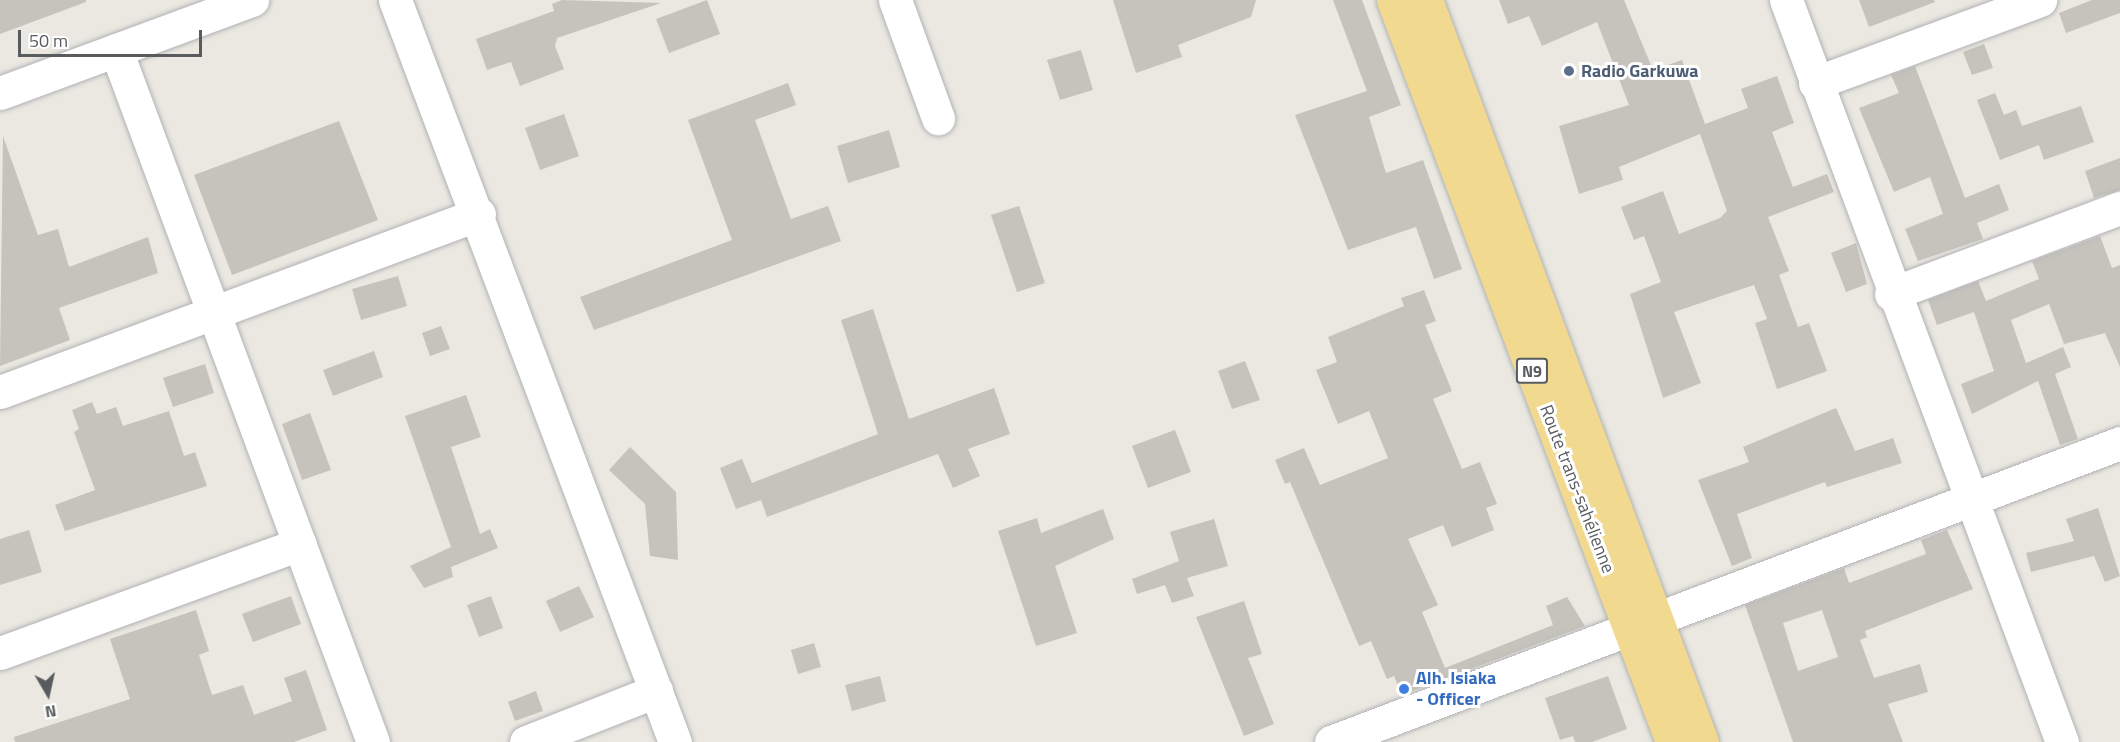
<!DOCTYPE html>
<html>
<head>
<meta charset="utf-8">
<style>
  body { margin:0 }
  #map { position:relative; width:2120px; height:742px; overflow:hidden; background:#eae8e0; font-family:"Titillium Web",sans-serif }
  div>[style] { position:absolute }
  [style*='--x'] { left:calc(var(--x)*1px); top:calc(var(--y)*1px); width:calc(var(--w)*1px); rotate:calc(var(--a)*1deg) }
  .building>* { inset:0; background:#c6c3bd }
  .roads { filter:drop-shadow(0 0 2px #b1b2b6) drop-shadow(0 0 2px #b1b2b6) }
  .minor>* { height:33px; margin:-16.5px; padding:0 16.5px; transform-origin:16.5px; border-radius:16.5px; background:#fff }
  .highway>* { height:33px; margin:-16.5px; padding:0 16.5px; transform-origin:16.5px; border-radius:16.5px; background:#f1da90 }
  .dots>* { width:16px; height:16px; translate:-50% -50%; box-sizing:border-box; border:3px solid #fff; border-radius:50% }
  span { translate:-50% -50%; white-space:nowrap; text-align:center; line-height:1.15; -webkit-text-stroke:6px #fff; paint-order:stroke }
  .shield-label span { padding:2px 4px; background:#fff; border:2px solid; border-radius:4px; -webkit-text-stroke-width:0 }
  .shield-label { font-size:16px; color:#595c5f; font-weight:700 }
  .service-label { font-size:18px; color:#4e5e75; font-weight:700 }
  .left { translate:0 -50%; text-align:left }
  .street-label { font-size:18px; color:#595c5f }
  .shop-label { font-size:18px; color:#366cbe; font-weight:700 }
  .north { position:absolute; left:18px; top:664px; width:60px; height:60px; -webkit-text-stroke:4px #fff; paint-order:stroke; rotate:171deg; font-size:16px; font-weight:700; line-height:24px; text-align:center; color:#595c5f }
  .north::after { content:''; display:block; margin:auto; width:21px; height:27px; background:#595c5f; clip-path:polygon(50% 0,100% 100%,50% 72%,0 100%) }
  .scale { position:absolute; left:18px; top:30px; width:184px; height:27px; box-sizing:border-box; border:3px solid #595c5f; border-top:0; padding-left:8px; font-size:18px; line-height:21px; white-space:nowrap; color:#595c5f; -webkit-text-stroke:4px #fff; paint-order:stroke }
</style>
</head>
<body>
<div id="map">
  <div class="building">
    <i style="clip-path:polygon(0 0,86px 0,86px 2px,0 34px)"></i>
    <i style="clip-path:polygon(562px 0,661px 3px,557px 38px,555px 46px,564px 69px,520px 86px,511px 62px,487px 70px,476px 39px,554px 11px,552px 4px)"></i>
    <i style="clip-path:polygon(707px 0,720px 34px,669px 53px,656px 19px)"></i>
    <i style="clip-path:polygon(1113px 0,1256px 0,1251px 17px,1178px 45px,1182px 57px,1136px 73px)"></i>
    <i style="clip-path:polygon(1333px 0,1362px 0,1401px 105px,1369px 117px,1386px 173px,1423px 160px,1462px 269px,1434px 279px,1416px 227px,1348px 250px,1295px 115px,1367px 91px)"></i>
    <i style="clip-path:polygon(1499px 0,1624px 0,1653px 70px,1682px 60px,1705px 124px,1748px 108px,1741px 89px,1777px 76px,1794px 123px,1772px 132px,1793px 187px,1827px 174px,1834px 192px,1768px 217px,1789px 271px,1779px 275px,1798px 327px,1809px 323px,1827px 371px,1777px 389px,1755px 323px,1767px 319px,1754px 285px,1674px 312px,1701px 383px,1663px 398px,1630px 294px,1661px 282px,1644px 236px,1634px 240px,1621px 207px,1663px 191px,1679px 234px,1720px 218px,1727px 211px,1700px 134px,1619px 167px,1623px 180px,1579px 194px,1559px 126px,1629px 105px,1597px 22px,1542px 46px,1529px 16px,1508px 24px)"></i>
    <i style="clip-path:polygon(1859px 0,1934px 0,1935px 2px,1869px 27px)"></i>
    <i style="clip-path:polygon(2092px 0,2120px 0,2120px 13px,2066px 33px,2059px 13px)"></i>
    <i style="clip-path:polygon(1984px 44px,1993px 68px,1972px 75px,1963px 52px)"></i>
    <i style="clip-path:polygon(1081px 50px,1093px 90px,1060px 100px,1047px 60px)"></i>
    <i style="clip-path:polygon(1915px 66px,1965px 198px,1999px 184px,2009px 210px,1977px 223px,1983px 239px,1918px 261px,1905px 229px,1943px 214px,1930px 177px,1894px 192px,1859px 108px,1899px 93px,1891px 75px)"></i>
    <i style="clip-path:polygon(788px 83px,796px 105px,755px 120px,791px 219px,828px 206px,841px 241px,594px 330px,580px 297px,732px 240px,688px 120px)"></i>
    <i style="clip-path:polygon(1995px 93px,2004px 115px,2016px 110px,2022px 126px,2081px 106px,2094px 142px,2044px 160px,2039px 145px,2000px 160px,1977px 100px)"></i>
    <i style="clip-path:polygon(564px 114px,579px 156px,540px 170px,525px 128px)"></i>
    <i style="clip-path:polygon(339px 121px,378px 220px,232px 275px,194px 175px)"></i>
    <i style="clip-path:polygon(889px 130px,900px 167px,848px 183px,837px 146px)"></i>
    <i style="clip-path:polygon(3px 136px,38px 235px,58px 229px,69px 267px,148px 237px,158px 273px,59px 308px,70px 340px,0 366px)"></i>
    <i style="clip-path:polygon(2120px 158px,2120px 190px,2094px 198px,2085px 171px)"></i>
    <i style="clip-path:polygon(1019px 206px,1045px 283px,1017px 292px,991px 215px)"></i>
    <i style="clip-path:polygon(2100px 236px,2112px 268px,2120px 265px,2120px 367px,2105px 333px,2064px 344px,2049px 304px,2011px 320px,2026px 363px,2063px 347px,2071px 367px,2055px 374px,2078px 439px,2060px 445px,2038px 381px,1972px 414px,1961px 384px,1994px 371px,1974px 312px,1937px 325px,1928px 300px,1978px 281px,1986px 301px,2039px 279px,2032px 261px)"></i>
    <i style="clip-path:polygon(1856px 243px,1867px 284px,1846px 292px,1831px 253px)"></i>
    <i style="clip-path:polygon(398px 276px,407px 306px,361px 320px,352px 289px)"></i>
    <i style="clip-path:polygon(1424px 290px,1436px 321px,1425px 325px,1452px 391px,1433px 399px,1462px 469px,1480px 462px,1497px 504px,1486px 508px,1494px 530px,1452px 547px,1443px 525px,1408px 539px,1438px 605px,1422px 612px,1445px 668px,1553px 625px,1546px 606px,1567px 597px,1585px 626px,1402px 695px,1394px 676px,1387px 679px,1371px 641px,1359px 646px,1290px 482px,1285px 484px,1275px 460px,1304px 448px,1320px 485px,1388px 458px,1369px 411px,1338px 424px,1316px 370px,1337px 362px,1328px 337px,1404px 306px,1401px 298px)"></i>
    <i style="clip-path:polygon(873px 309px,909px 419px,994px 388px,1010px 434px,968px 449px,980px 476px,953px 488px,938px 454px,767px 517px,761px 500px,736px 509px,720px 468px,742px 459px,752px 483px,878px 434px,841px 320px)"></i>
    <i style="clip-path:polygon(441px 326px,450px 349px,430px 356px,422px 333px)"></i>
    <i style="clip-path:polygon(374px 351px,383px 377px,333px 396px,323px 370px)"></i>
    <i style="clip-path:polygon(1245px 361px,1260px 400px,1232px 409px,1218px 371px)"></i>
    <i style="clip-path:polygon(205px 364px,214px 393px,173px 407px,163px 378px)"></i>
    <i style="clip-path:polygon(466px 395px,481px 437px,451px 447px,480px 534px,490px 529px,498px 548px,451px 567px,453px 577px,424px 588px,410px 566px,451px 547px,405px 416px)"></i>
    <i style="clip-path:polygon(92px 402px,97px 414px,116px 407px,123px 426px,169px 411px,184px 456px,195px 452px,207px 486px,65px 531px,55px 505px,95px 490px,74px 432px,79px 429px,72px 410px)"></i>
    <i style="clip-path:polygon(1836px 408px,1855px 451px,1893px 438px,1902px 463px,1827px 487px,1825px 482px,1737px 514px,1752px 558px,1732px 566px,1698px 480px,1749px 462px,1743px 447px)"></i>
    <i style="clip-path:polygon(310px 413px,331px 470px,302px 480px,282px 424px)"></i>
    <i style="clip-path:polygon(1175px 430px,1191px 472px,1148px 488px,1132px 446px)"></i>
    <i style="clip-path:polygon(630px 447px,676px 492px,678px 560px,650px 556px,645px 504px,609px 470px)"></i>
    <i style="clip-path:polygon(2098px 508px,2120px 576px,2105px 582px,2094px 556px,2031px 572px,2026px 553px,2074px 541px,2066px 519px)"></i>
    <i style="clip-path:polygon(1103px 509px,1114px 539px,1055px 566px,1077px 633px,1036px 646px,998px 531px,1037px 518px,1041px 533px)"></i>
    <i style="clip-path:polygon(1214px 519px,1228px 566px,1187px 578px,1194px 596px,1172px 603px,1165px 585px,1137px 594px,1132px 579px,1179px 561px,1170px 532px)"></i>
    <i style="clip-path:polygon(29px 530px,42px 572px,0 585px,0 539px)"></i>
    <i style="clip-path:polygon(evenodd,1947px 530px,1973px 589px,1865px 631px,1867px 637px,1860px 640px,1874px 678px,1920px 664px,1928px 692px,1888px 704px,1903px 742px,1793px 742px,1745px 605px,1844px 568px,1849px 583px,1926px 554px,1921px 540px,1947px 530px,1822px 610px,1838px 657px,1798px 671px,1783px 623px,1822px 610px)"></i>
    <i style="clip-path:polygon(579px 586px,594px 617px,560px 632px,546px 601px)"></i>
    <i style="clip-path:polygon(291px 596px,301px 624px,253px 642px,242px 614px)"></i>
    <i style="clip-path:polygon(491px 596px,503px 628px,479px 637px,467px 605px)"></i>
    <i style="clip-path:polygon(1244px 601px,1262px 654px,1248px 658px,1274px 724px,1244px 736px,1196px 617px)"></i>
    <i style="clip-path:polygon(196px 610px,209px 651px,199px 655px,212px 695px,243px 685px,254px 715px,292px 701px,284px 678px,306px 670px,327px 730px,294px 742px,15px 742px,14px 737px,130px 699px,110px 639px)"></i>
    <i style="clip-path:polygon(814px 643px,821px 667px,798px 674px,791px 650px)"></i>
    <i style="clip-path:polygon(880px 676px,886px 701px,852px 711px,845px 685px)"></i>
    <i style="clip-path:polygon(1608px 676px,1627px 729px,1592px 742px,1575px 742px,1573px 736px,1560px 740px,1545px 698px)"></i>
    <i style="clip-path:polygon(536px 691px,543px 711px,515px 721px,508px 702px)"></i>
  </div>
  <div class="roads">
    <div class="minor">
      <i style="--x:395;--y:0;--w:793;--a:69.33"></i>
      <i style="--x:895;--y:0;--w:126;--a:70"></i>
      <i style="--x:1786;--y:0;--w:792;--a:69.6"></i>
      <i style="--x:116;--y:50;--w:738;--a:69.63"></i>
      <i style="--x:1815;--y:83;--w:240;--a:-20.2"></i>
      <i style="--x:0;--y:93;--w:269;--a:-20.3"></i>
      <i style="--x:1891;--y:294;--w:245;--a:-20.6"></i>
      <i style="--x:0;--y:392;--w:511;--a:-20.39"></i>
      <i style="--x:0;--y:653;--w:319;--a:-20"></i>
      <i style="--x:526;--y:742;--w:140;--a:-21.4"></i>
      <i style="--x:1331;--y:742;--w:844;--a:-20.75"></i>
    </div>
    <div class="highway">
      <i style="--x:1393;--y:0;--w:793;--a:69.39"></i>
      <i style="--x:1426;--y:0;--w:792;--a:69.6"></i>
    </div>
  </div>
  <div class="dots">
    <i style="left:1569px;top:71px;background:#5c6f8a"></i>
    <i style="left:1404px;top:689px;background:#3f7fe0"></i>
  </div>
  <div class="shield-label">
    <span style="left:1532px;top:371px">N9</span>
  </div>
  <div class="service-label">
    <span class="left" style="left:1581px;top:71px">Radio Garkuwa</span>
  </div>
  <div class="street-label">
    <span style="left:1577px;top:489px;rotate:69deg">Route trans-sahélienne</span>
  </div>
  <div class="shop-label">
    <span class="left" style="left:1416px;top:689px">Alh. Isiaka<br>- Officer</span>
  </div>
  <div class="north">N</div>
  <div class="scale">50 m</div>
</div>
</body>
</html>
